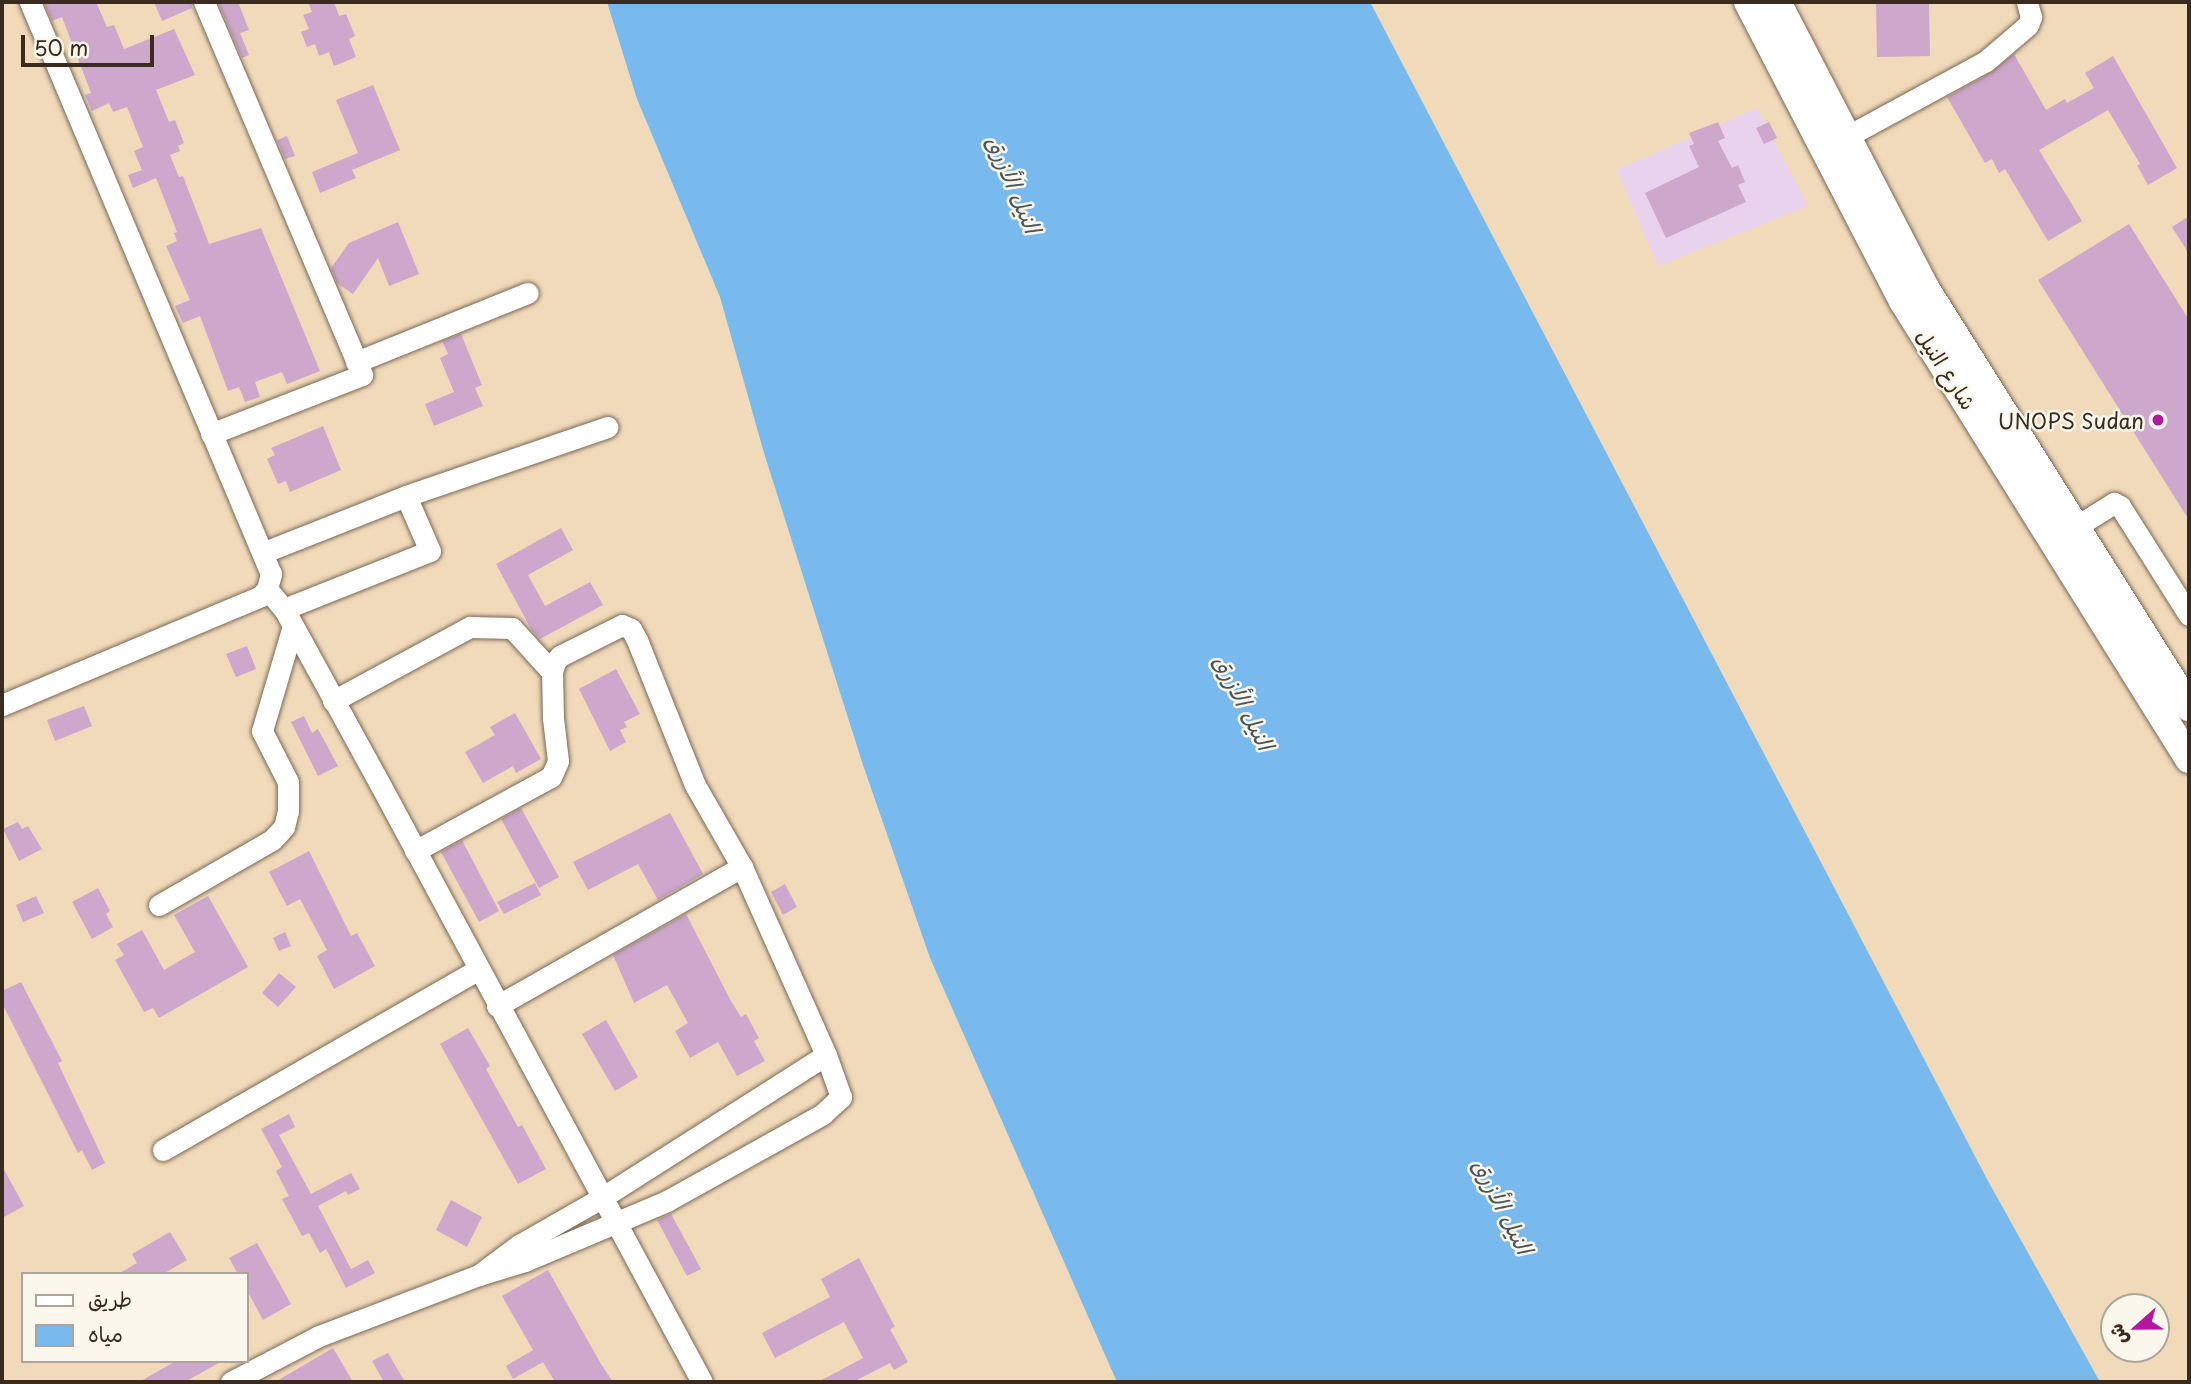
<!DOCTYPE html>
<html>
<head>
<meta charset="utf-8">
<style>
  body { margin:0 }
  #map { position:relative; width:2191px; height:1384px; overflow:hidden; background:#f1daba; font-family:"Playpen Sans","Playpen Sans Arabic",sans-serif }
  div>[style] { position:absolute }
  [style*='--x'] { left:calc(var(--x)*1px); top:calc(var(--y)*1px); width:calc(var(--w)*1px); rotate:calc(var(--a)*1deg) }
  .built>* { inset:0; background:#e9d2ed }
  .water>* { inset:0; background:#78baed }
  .building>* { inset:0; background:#cda7cc }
  .roads { filter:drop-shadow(0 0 2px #7b6855) drop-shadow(0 0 2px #7b6855) }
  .minor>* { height:21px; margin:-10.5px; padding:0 10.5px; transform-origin:10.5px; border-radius:10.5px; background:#fff }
  .major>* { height:28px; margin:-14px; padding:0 14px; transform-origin:14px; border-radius:14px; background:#fff }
  .dots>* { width:19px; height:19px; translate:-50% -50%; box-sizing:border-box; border:4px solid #fbf7ec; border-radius:50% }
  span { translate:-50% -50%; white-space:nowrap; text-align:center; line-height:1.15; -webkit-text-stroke:5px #fbf7ec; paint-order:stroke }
  .street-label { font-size:21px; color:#3b2a1e }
  .poi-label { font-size:21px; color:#3b2a1e }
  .right { translate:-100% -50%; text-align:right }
  .water-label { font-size:23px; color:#4d555c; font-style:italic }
  .frame { position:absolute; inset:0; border:4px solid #3b2a1e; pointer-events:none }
  .legend { position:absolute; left:21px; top:1272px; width:228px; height:91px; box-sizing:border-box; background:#fbf7ec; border:2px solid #aea59a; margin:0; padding:9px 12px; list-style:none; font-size:21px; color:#3b2a1e }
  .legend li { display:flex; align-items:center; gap:14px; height:35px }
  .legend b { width:35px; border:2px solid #aea59a }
  .north { position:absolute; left:2100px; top:1293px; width:70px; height:70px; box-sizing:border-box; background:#fbf7ec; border:2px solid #aea59a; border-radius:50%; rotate:249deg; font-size:19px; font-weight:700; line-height:28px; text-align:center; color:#3b2a1e }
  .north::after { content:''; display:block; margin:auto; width:24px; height:32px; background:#b5179e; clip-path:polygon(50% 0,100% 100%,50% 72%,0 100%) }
  .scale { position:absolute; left:21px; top:35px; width:133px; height:32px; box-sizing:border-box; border:4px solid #3b2a1e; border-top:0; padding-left:9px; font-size:21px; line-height:24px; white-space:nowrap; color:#3b2a1e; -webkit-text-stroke:5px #fbf7ec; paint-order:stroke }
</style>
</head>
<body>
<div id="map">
  <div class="built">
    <i style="clip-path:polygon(1757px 108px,1808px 206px,1658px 266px,1617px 170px)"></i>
  </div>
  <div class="water">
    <i style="clip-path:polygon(607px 2px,1370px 2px,1988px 1181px,2100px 1382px,1117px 1382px,930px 958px,863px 765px,764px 453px,720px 297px,637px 99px)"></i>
  </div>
  <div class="building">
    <i style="clip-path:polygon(44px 2px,96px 2px,107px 27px,114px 25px,124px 49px,174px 29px,195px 75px,156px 90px,169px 122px,175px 120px,184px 143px,178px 146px,180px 151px,170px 155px,179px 177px,183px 176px,209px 244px,261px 228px,320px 371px,287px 384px,282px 372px,255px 382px,260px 397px,245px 402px,239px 387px,228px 391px,200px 316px,183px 323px,175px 306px,190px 300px,166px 246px,177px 241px,174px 233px,177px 232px,156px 178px,133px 188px,128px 175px,142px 170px,134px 151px,143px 147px,127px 107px,113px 112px,109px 103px,92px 111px,85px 95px,91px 93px,62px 17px,52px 21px)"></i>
    <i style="clip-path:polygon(154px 2px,191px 2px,192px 8px,162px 21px)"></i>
    <i style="clip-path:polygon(218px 2px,238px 2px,249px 30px,240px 33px,249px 55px,242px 58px)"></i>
    <i style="clip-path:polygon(308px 2px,334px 2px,339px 16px,346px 14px,355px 36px,349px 39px,356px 57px,334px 66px,329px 52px,319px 56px,315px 44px,307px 47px,301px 32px,309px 29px,303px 15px,312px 12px)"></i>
    <i style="clip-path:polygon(1876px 2px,1929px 2px,1930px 56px,1877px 57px)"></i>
    <i style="clip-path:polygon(2014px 54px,2046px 110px,2065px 99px,2067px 103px,2094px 88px,2085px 73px,2113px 56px,2177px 168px,2148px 185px,2137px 165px,2140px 164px,2108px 110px,2039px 150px,2082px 221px,2048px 241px,2005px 169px,1999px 173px,1992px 159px,1985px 163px,1947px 97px,1992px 72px)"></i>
    <i style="clip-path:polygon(373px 85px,400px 150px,352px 170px,356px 178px,320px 193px,312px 172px,358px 153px,336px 100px)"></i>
    <i style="clip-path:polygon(1718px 122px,1725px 138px,1718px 141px,1732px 168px,1738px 165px,1745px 182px,1738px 185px,1746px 202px,1666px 238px,1645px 193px,1699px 167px,1689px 146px,1694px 144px,1689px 133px)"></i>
    <i style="clip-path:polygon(1769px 122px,1777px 138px,1764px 144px,1756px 128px)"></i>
    <i style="clip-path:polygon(287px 136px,295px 156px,285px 159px,277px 140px)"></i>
    <i style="clip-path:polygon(2189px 216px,2189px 254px,2172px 227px)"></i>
    <i style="clip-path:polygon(398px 222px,419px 274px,389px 286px,378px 258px,353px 294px,337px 283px,331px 268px,349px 243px)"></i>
    <i style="clip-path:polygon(2129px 224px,2189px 320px,2189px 520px,2038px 280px)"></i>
    <i style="clip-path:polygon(461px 334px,482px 385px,475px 388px,483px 406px,434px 426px,425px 404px,454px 392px,440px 358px,448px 354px,442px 341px)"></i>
    <i style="clip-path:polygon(323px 426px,341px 470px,290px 492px,286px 481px,278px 484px,267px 459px,275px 455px,271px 448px)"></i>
    <i style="clip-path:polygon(561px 528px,573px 550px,528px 575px,545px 606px,590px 582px,603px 605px,540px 639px,532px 631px,496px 564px)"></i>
    <i style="clip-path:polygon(247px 646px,256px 669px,236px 677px,226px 654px)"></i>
    <i style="clip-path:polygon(616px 669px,640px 714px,624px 722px,627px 727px,620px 730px,626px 742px,610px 751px,579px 689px)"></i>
    <i style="clip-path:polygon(84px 706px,92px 726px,55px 741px,47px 720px)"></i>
    <i style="clip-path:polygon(515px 713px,541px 759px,516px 773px,513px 766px,483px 783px,465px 752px,495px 735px,490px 727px)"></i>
    <i style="clip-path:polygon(304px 716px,312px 733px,318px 729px,338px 766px,318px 776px,291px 722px)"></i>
    <i style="clip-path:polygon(521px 808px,559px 877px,539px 888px,501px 819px)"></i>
    <i style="clip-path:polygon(670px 813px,703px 874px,658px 900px,638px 864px,588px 890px,573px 862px)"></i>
    <i style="clip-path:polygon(18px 822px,22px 829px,28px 826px,42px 849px,19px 861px,3px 829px)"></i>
    <i style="clip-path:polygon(462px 840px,499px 911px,479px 922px,441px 852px)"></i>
    <i style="clip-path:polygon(309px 851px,351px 936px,357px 933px,375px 966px,334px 989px,317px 956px,327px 950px,300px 899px,287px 906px,269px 872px)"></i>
    <i style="clip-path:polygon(535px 883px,541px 895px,504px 914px,497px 902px)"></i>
    <i style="clip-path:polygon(785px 884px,797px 907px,783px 915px,771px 892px)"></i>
    <i style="clip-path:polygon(98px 888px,110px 911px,106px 914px,113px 927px,92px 939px,72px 902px)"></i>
    <i style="clip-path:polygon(36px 896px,44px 913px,23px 922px,16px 905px)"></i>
    <i style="clip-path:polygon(208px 896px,248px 967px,159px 1018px,153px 1008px,144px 1012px,115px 960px,124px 955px,117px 944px,142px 930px,164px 970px,195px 952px,174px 915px)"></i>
    <i style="clip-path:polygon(686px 914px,731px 1001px,741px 1017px,746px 1014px,759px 1038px,754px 1041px,765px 1061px,737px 1076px,718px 1042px,690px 1058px,675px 1031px,688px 1023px,667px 985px,634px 1003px,613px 955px)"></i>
    <i style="clip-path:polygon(285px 932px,291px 946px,279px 951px,273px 938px)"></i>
    <i style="clip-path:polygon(279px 973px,296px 987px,278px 1007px,262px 993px)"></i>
    <i style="clip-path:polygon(21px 982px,62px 1061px,58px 1063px,105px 1163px,92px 1170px,82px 1150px,78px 1153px,2px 1003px,2px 991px)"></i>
    <i style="clip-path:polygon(606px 1020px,638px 1077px,615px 1091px,582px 1034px)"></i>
    <i style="clip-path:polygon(468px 1028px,490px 1066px,486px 1069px,518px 1127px,522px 1125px,546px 1169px,518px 1184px,440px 1044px)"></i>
    <i style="clip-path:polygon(289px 1114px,295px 1127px,279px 1135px,311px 1194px,351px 1173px,360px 1189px,348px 1195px,346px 1191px,318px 1206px,351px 1269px,368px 1260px,375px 1273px,346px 1288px,326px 1249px,320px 1253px,309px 1233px,302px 1236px,282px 1199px,289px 1196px,276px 1171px,282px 1167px,261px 1129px)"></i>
    <i style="clip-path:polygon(2px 1166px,24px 1206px,2px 1218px)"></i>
    <i style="clip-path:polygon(451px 1200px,482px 1217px,467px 1247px,436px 1230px)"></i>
    <i style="clip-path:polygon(671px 1214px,701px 1269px,687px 1276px,657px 1220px)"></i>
    <i style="clip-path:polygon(170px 1232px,187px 1260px,163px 1274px,118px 1274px,137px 1263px,132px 1254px)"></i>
    <i style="clip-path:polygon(257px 1243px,291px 1304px,263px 1320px,247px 1290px,247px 1274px,238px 1274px,229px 1258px)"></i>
    <i style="clip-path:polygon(859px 1258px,895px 1327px,890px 1329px,908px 1362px,894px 1370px,890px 1363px,853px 1382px,818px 1382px,863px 1358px,844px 1322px,775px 1358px,762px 1333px,830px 1297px,821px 1279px)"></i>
    <i style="clip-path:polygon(548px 1270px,601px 1364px,613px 1382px,555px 1382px,543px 1362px,513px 1379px,506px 1366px,533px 1350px,502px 1296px)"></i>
    <i style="clip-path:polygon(333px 1348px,353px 1382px,275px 1382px)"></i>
    <i style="clip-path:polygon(388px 1353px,405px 1382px,384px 1382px,372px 1361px)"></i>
    <i style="clip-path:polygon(176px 1361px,222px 1361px,185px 1382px,139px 1382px)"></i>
  </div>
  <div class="roads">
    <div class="minor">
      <i style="--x:204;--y:2;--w:405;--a:67"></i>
      <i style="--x:362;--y:375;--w:162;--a:158.7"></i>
      <i style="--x:1846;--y:137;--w:159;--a:-28.5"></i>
      <i style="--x:1986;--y:61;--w:55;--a:-40.6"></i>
      <i style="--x:2028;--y:25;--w:9;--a:-69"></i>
      <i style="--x:2031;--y:17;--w:16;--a:-105"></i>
      <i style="--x:356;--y:362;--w:185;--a:-21.9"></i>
      <i style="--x:2077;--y:526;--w:44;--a:-31.9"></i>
      <i style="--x:2114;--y:503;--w:7;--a:27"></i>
      <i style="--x:2120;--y:506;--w:129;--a:57.7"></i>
      <i style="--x:262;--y:553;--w:155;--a:-21.6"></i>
      <i style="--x:406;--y:496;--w:213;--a:-18.9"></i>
      <i style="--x:267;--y:589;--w:26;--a:50"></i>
      <i style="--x:284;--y:609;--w:189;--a:61.3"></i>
      <i style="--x:375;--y:775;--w:689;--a:61.69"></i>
      <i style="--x:284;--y:609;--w:157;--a:-21.7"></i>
      <i style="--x:430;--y:551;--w:60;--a:-113.6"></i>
      <i style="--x:333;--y:701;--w:156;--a:-28.4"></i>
      <i style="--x:470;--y:627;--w:42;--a:1.4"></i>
      <i style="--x:512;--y:628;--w:59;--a:47.7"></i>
      <i style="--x:2;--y:705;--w:281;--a:-22.8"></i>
      <i style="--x:261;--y:596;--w:9;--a:-49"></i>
      <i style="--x:267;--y:589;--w:16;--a:-75"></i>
      <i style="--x:271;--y:574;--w:621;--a:-112.85"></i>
      <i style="--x:415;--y:851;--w:155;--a:-28.6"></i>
      <i style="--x:551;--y:777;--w:17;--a:-66"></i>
      <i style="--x:558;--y:761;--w:43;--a:-96.6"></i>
      <i style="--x:553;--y:718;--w:46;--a:-91.2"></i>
      <i style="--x:552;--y:672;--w:10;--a:-73"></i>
      <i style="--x:555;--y:662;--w:8;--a:-50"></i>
      <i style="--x:560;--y:656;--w:69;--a:-26.6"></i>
      <i style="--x:622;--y:625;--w:10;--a:24"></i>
      <i style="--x:631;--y:629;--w:13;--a:61"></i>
      <i style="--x:637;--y:640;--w:156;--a:68.2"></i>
      <i style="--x:695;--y:785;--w:95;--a:60.2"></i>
      <i style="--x:742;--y:867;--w:206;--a:65.9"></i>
      <i style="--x:159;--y:905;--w:130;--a:-29.9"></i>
      <i style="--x:272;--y:840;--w:18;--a:-47"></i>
      <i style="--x:284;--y:827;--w:16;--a:-76"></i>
      <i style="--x:288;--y:811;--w:29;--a:-90"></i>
      <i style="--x:288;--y:782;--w:57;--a:-117"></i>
      <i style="--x:262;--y:731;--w:109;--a:-73.6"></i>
      <i style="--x:497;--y:1006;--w:282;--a:-29.6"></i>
      <i style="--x:826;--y:1055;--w:45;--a:70.3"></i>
      <i style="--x:841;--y:1097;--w:25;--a:137"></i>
      <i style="--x:823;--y:1114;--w:179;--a:150.9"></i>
      <i style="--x:667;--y:1201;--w:154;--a:157.1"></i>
      <i style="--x:525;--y:1261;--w:48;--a:163.1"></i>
      <i style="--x:479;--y:1275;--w:50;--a:-36.9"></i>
      <i style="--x:519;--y:1245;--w:97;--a:-29.7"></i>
      <i style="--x:603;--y:1197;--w:264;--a:-32.5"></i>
      <i style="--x:163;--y:1150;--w:362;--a:-29.8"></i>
      <i style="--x:231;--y:1382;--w:99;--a:-27.6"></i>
      <i style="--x:319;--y:1336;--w:171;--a:-20.9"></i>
    </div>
    <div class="major">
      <i style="--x:1748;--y:2;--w:337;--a:62.6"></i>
      <i style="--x:1903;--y:301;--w:540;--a:58.02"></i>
      <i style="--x:1777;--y:2;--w:326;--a:62.6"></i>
      <i style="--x:1927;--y:291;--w:492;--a:57.8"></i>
    </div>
  </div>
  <div class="dots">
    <i style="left:2158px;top:420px;background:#b5179e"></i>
  </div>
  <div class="street-label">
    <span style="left:1947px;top:369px;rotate:57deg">شارع النيل</span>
  </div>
  <div class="poi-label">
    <span class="right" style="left:2144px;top:420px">UNOPS Sudan</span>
  </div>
  <div class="water-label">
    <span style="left:1014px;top:184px;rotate:67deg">النيل الأزرق</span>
    <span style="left:1244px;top:702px;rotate:63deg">النيل الأزرق</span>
    <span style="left:1503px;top:1206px;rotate:63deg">النيل الأزرق</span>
  </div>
  <div class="frame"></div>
  <ul class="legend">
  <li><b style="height:9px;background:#fff"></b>طريق</li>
  <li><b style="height:19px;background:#78baed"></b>مياه</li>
  </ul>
  <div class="north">ش</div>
  <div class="scale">50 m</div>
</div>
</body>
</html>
